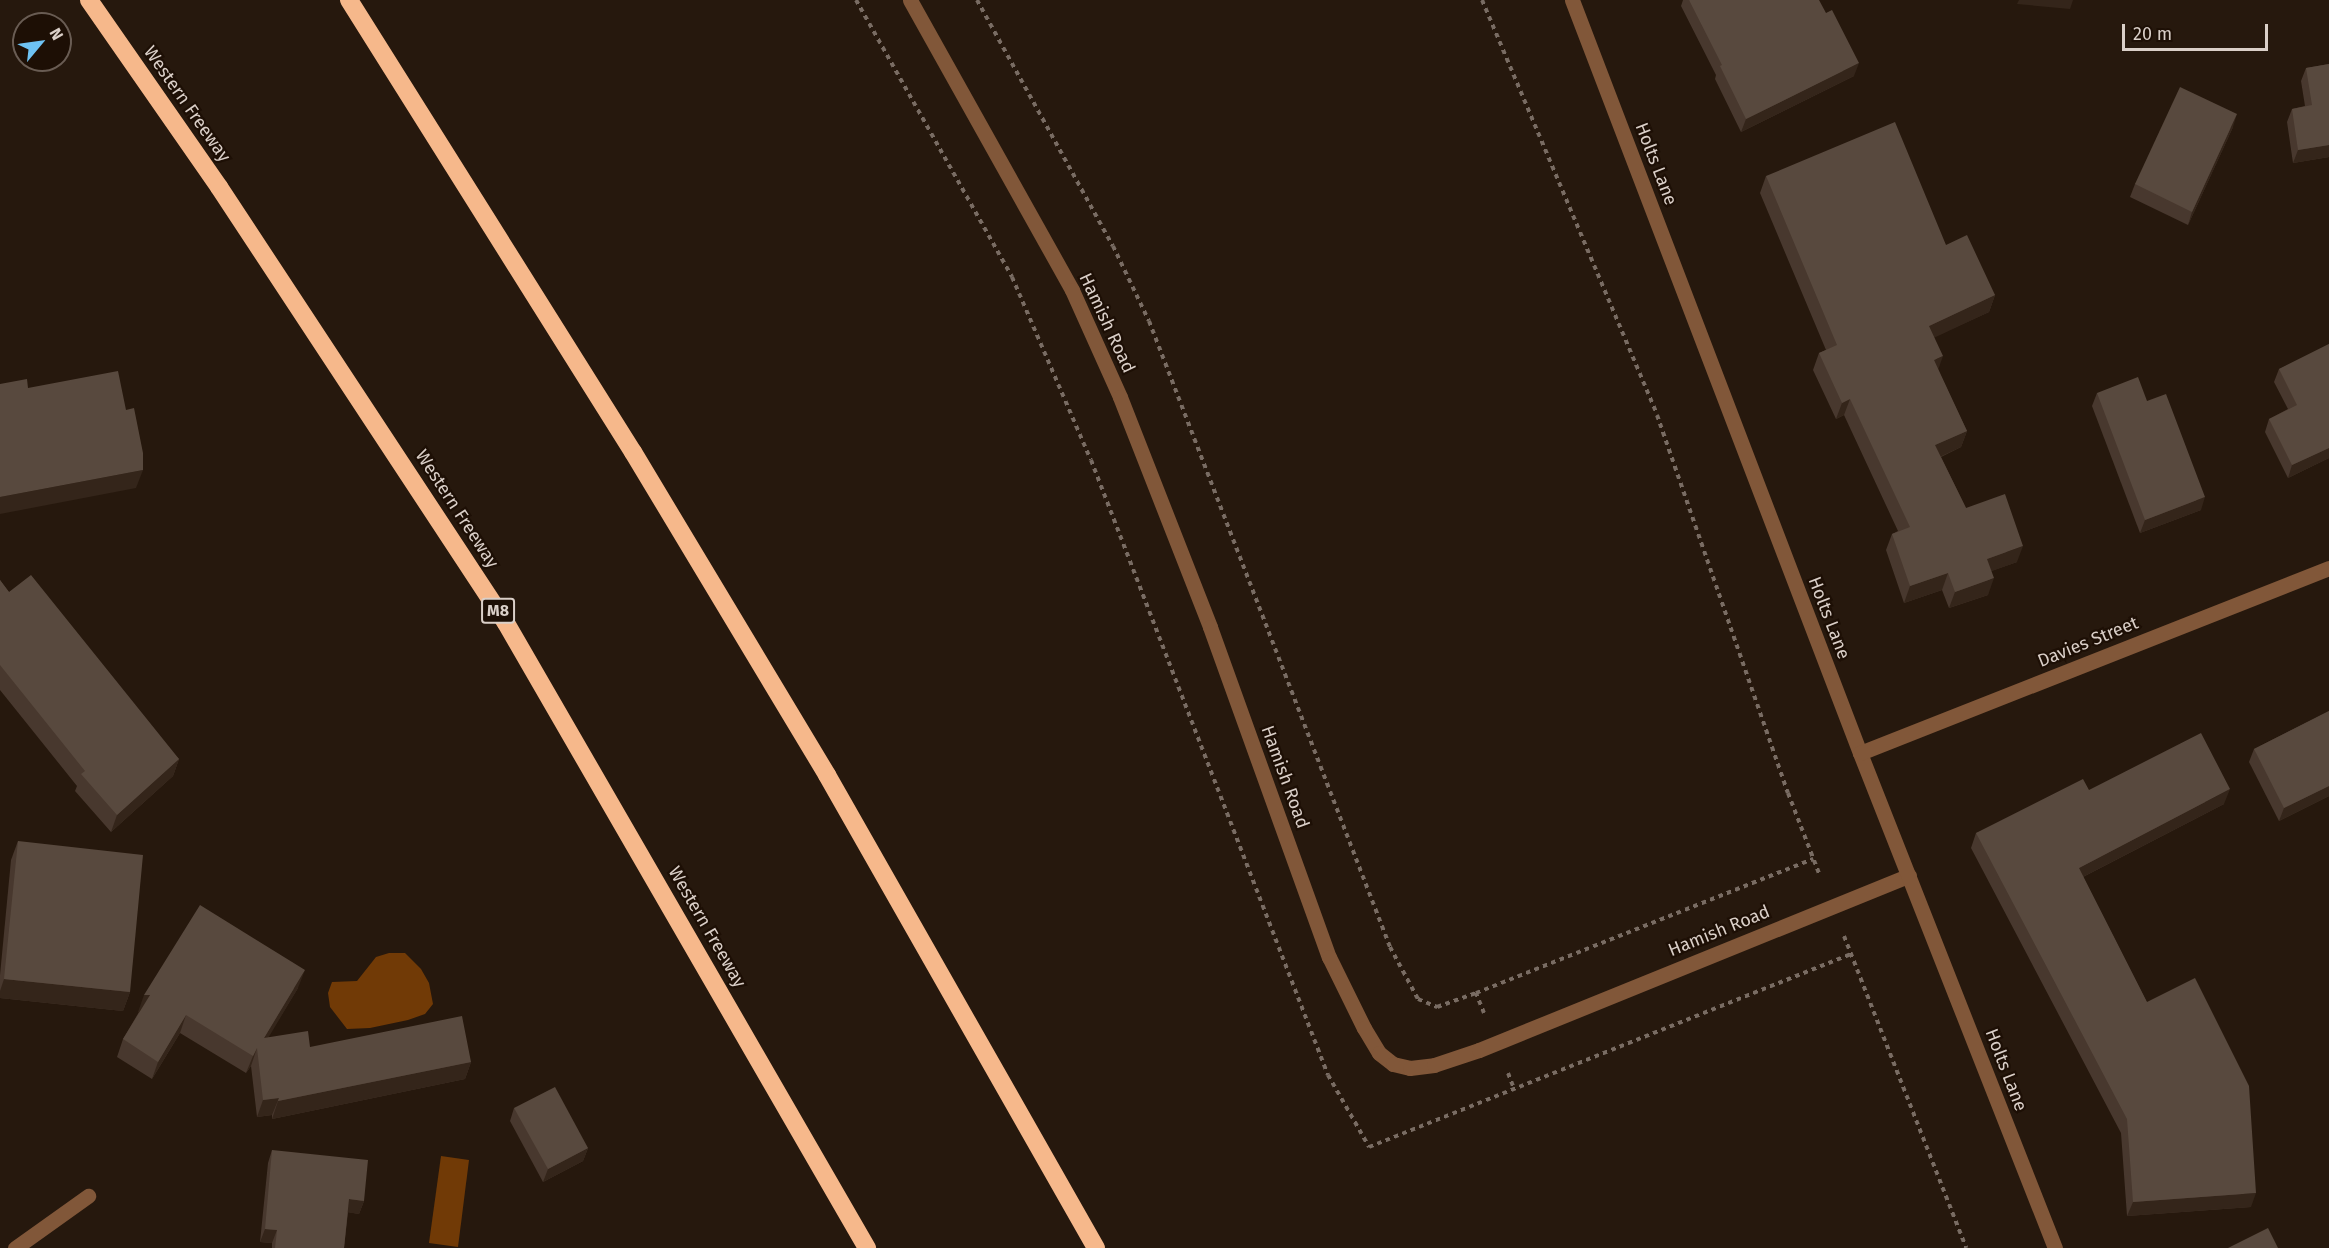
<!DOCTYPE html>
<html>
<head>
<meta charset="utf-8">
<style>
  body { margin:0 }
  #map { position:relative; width:2329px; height:1248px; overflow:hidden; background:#26180d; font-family:"Fira Sans",sans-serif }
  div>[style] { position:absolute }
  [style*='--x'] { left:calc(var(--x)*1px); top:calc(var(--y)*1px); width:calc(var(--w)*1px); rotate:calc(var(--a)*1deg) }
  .water>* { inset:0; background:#713a06 }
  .path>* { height:4px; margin-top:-2px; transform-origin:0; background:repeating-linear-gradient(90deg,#796c63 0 4.5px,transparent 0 9px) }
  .minor>* { height:15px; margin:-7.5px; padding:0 7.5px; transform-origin:7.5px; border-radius:7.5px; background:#815739 }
  .highway>* { height:18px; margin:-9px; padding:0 9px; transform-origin:9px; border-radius:9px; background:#f6b88b }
  .wall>* { inset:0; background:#48382e }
  .shaded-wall>* { inset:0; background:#34251a }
  .building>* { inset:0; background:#58493e }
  span { translate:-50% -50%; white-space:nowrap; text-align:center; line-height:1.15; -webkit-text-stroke:4.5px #1d0f05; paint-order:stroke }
  .shield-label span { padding:2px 4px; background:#1d0f05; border:2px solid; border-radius:4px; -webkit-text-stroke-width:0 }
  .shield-label { font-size:16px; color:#dacfc8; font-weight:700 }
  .street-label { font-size:18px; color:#dacfc8 }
  .north { position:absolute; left:12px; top:12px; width:60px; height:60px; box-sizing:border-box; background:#1d0f05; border:2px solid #695c53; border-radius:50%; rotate:61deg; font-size:16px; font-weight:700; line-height:24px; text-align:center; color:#dacfc8 }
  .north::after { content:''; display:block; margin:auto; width:21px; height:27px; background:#6ec2f3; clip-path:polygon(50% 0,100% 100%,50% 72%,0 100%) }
  .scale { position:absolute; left:2122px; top:24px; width:146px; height:27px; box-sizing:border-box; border:3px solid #dacfc8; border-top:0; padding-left:8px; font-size:18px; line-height:21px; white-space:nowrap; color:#dacfc8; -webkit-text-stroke:4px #1d0f05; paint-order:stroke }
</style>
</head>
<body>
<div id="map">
  <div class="water">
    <i style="clip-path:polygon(389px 953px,405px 953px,421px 969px,429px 983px,433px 1004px,425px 1014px,408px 1020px,370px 1028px,347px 1029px,330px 1007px,328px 993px,332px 982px,357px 981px,376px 957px)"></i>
    <i style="clip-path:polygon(441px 1156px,469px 1160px,458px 1247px,429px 1243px)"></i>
  </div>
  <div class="path">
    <i style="--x:856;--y:0;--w:318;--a:60.6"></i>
    <i style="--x:1012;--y:277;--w:199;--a:66.7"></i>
    <i style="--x:1091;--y:460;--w:659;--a:68.93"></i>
    <i style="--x:1328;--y:1075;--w:83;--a:60.3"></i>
    <i style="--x:1369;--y:1147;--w:519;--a:-21.82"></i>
    <i style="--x:977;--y:0;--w:281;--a:61.1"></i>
    <i style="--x:1113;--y:246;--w:83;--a:64.4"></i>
    <i style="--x:1149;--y:321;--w:671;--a:68.94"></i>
    <i style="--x:1390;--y:947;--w:59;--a:61.7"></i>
    <i style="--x:1418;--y:999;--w:21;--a:23"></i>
    <i style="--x:1437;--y:1007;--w:41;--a:-19.7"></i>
    <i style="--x:1482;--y:0;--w:450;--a:67.1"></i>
    <i style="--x:1657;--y:415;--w:400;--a:70.9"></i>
    <i style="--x:1788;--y:793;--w:89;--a:68.9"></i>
    <i style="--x:1844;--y:936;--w:335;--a:68.6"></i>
    <i style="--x:1484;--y:1013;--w:22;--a:-112"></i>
    <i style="--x:1476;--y:993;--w:363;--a:-21.7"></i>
    <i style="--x:1508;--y:1073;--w:17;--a:69"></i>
  </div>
  <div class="minor">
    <i style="--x:910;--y:0;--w:332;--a:60.8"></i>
    <i style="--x:1072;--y:290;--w:117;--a:65.8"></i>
    <i style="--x:1120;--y:397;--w:247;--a:68.6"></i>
    <i style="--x:1210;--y:627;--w:351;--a:70.2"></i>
    <i style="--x:1329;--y:957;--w:79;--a:63.8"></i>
    <i style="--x:1364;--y:1028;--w:29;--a:59"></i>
    <i style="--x:1379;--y:1053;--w:18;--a:38"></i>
    <i style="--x:1393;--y:1064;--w:17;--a:13"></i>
    <i style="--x:1410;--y:1068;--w:24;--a:-7"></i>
    <i style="--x:1434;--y:1065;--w:47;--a:-18.4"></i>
    <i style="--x:1479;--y:1050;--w:464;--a:-22.1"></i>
    <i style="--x:1572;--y:0;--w:806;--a:69.07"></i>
    <i style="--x:1860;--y:753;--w:532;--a:68.5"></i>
    <i style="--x:1860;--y:753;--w:504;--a:-21.53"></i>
    <i style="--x:15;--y:1248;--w:90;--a:-35.5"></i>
  </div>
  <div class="highway">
    <i style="--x:89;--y:0;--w:228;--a:55.2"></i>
    <i style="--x:219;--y:187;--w:522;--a:56.64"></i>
    <i style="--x:506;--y:623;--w:722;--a:59.99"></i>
    <i style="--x:349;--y:0;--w:534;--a:57.86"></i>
    <i style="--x:633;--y:452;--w:377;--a:59"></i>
    <i style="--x:827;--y:775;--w:544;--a:60.37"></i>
  </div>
  <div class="wall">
    <i style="clip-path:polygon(1683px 0,1689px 0,1854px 76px,1741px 132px,1715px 79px,1716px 75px,1681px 6px)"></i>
    <i style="clip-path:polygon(2329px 64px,2329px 157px,2293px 163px,2287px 122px,2292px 109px,2305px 106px,2301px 81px,2306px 68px)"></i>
    <i style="clip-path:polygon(2233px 127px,2188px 225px,2130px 197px,2135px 184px)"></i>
    <i style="clip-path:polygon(1766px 176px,1946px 245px,1995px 295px,1989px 312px,1934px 337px,1938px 370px,1967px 431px,1961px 447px,1941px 457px,1966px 508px,2017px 562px,1991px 571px,1988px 595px,1949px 608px,1942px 590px,1904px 603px,1886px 550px,1892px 534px,1898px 531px,1844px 415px,1836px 419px,1813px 370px,1819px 353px,1826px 350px,1760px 193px)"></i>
    <i style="clip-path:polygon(2329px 344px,2329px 458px,2288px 478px,2265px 432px,2269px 419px,2288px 409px,2274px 382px,2279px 369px)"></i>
    <i style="clip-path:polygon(2097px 393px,2147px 401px,2201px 510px,2140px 533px,2092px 406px)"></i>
    <i style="clip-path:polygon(0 580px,9px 592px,179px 759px,173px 776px,111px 832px,75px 791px,77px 786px,0 690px)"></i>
    <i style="clip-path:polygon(2329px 711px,2329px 796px,2279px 821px,2249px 762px,2254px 749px)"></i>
    <i style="clip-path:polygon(2089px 790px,2224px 804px,2083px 877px,2251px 1207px,2127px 1216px,2121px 1133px,1971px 848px,1976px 833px)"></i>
    <i style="clip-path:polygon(18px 841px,130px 992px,123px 1011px,0 998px,0 975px,11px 860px)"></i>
    <i style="clip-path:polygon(298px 988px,268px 1037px,310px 1047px,471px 1062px,465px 1079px,272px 1119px,272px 1115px,257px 1117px,251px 1066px,246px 1073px,180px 1033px,152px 1079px,117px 1057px,123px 1039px,139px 1012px,138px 1012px)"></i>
    <i style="clip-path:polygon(514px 1108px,588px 1148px,583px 1161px,543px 1182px,510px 1121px)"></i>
    <i style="clip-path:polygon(272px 1150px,364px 1201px,359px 1214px,348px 1212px,344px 1248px,272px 1248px,272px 1243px,260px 1242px,268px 1163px)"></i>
  </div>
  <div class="shaded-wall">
    <i style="clip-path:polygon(2019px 0,2073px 0,2070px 9px,2017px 4px)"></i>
    <i style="clip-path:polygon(1859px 63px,1854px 76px,1741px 132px,1746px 119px)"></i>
    <i style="clip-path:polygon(2237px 114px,2233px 127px,2188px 225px,2192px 212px)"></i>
    <i style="clip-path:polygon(2329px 145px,2329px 157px,2293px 163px,2298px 150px)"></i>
    <i style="clip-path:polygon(1995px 295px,1989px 312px,1923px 343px,1929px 326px)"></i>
    <i style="clip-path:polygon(1943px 356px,1937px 373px,1934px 360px)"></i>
    <i style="clip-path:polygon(1850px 399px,1844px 415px,1836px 419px,1842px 403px)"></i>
    <i style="clip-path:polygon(1967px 431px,1961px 447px,1929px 462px,1935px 445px)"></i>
    <i style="clip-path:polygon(2329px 448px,2329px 458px,2288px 478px,2292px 465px)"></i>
    <i style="clip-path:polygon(143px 470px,136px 488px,0 514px,0 497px)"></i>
    <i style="clip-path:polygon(2205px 497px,2201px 510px,2140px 533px,2145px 520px)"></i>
    <i style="clip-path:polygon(2023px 546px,2017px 562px,1981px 575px,1987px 559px)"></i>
    <i style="clip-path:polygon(1948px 573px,1942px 590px,1904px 603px,1910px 586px)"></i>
    <i style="clip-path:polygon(1994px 578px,1988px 595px,1949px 608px,1955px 592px)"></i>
    <i style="clip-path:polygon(179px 759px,173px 776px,111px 832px,117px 815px)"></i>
    <i style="clip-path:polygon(2329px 786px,2329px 796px,2279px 821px,2284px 808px)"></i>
    <i style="clip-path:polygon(2230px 789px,2224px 804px,2073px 882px,2079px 868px)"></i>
    <i style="clip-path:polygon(305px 970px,298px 988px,258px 1055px,264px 1038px)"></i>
    <i style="clip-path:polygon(4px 979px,130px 992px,123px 1011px,0 998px,0 991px)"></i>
    <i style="clip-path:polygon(144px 995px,150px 995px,143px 1013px,138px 1012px)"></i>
    <i style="clip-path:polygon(186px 1015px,180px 1033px,152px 1079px,158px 1062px)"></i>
    <i style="clip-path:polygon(257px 1048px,251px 1066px,246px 1073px,253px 1056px)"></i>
    <i style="clip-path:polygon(471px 1062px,465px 1079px,272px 1119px,278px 1101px)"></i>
    <i style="clip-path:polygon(279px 1098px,272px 1115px,257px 1117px,263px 1100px)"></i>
    <i style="clip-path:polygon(588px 1148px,583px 1161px,543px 1182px,548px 1169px)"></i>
    <i style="clip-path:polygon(2256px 1193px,2251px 1207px,2127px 1216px,2133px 1202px)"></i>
    <i style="clip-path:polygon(349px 1199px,364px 1201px,359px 1214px,345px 1212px)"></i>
    <i style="clip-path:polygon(265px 1229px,277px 1230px,272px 1243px,260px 1242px)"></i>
  </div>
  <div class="building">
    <i style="clip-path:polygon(1689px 0,1819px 0,1826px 13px,1832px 10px,1859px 63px,1746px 119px,1720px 66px,1722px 65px)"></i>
    <i style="clip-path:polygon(2329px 64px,2329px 145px,2298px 150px,2292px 109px,2312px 105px,2306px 68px)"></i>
    <i style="clip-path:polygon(2180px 87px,2237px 114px,2192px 212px,2135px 184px)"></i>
    <i style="clip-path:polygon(1895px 122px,1946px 245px,1967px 235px,1995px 295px,1929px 326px,1943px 356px,1934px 360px,1967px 431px,1935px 445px,1966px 508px,2005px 494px,2023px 546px,1987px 559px,1994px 578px,1955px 592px,1948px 573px,1910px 586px,1892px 534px,1910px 527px,1850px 399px,1842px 403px,1819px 353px,1837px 345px,1766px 176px)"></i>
    <i style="clip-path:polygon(2329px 344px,2329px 448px,2292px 465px,2269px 419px,2297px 405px,2279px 369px)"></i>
    <i style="clip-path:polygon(118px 371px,126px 410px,134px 408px,143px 453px,143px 470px,0 497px,0 384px,27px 379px,28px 388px)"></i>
    <i style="clip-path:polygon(2138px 377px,2147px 401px,2166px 394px,2205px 497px,2145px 520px,2097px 393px)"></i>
    <i style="clip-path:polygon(31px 575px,179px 759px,117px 815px,81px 774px,85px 771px,0 665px,0 580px,9px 592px)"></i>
    <i style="clip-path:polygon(2329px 711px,2329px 786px,2284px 808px,2254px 749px)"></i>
    <i style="clip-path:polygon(2201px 733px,2230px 789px,2079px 868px,2147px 1002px,2195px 978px,2249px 1086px,2256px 1193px,2133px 1202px,2127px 1119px,1976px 833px,2083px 779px,2089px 790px)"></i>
    <i style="clip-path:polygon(18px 841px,143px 855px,130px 992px,4px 979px)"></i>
    <i style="clip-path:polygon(200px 905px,305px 970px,264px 1038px,308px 1031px,310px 1047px,462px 1016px,471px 1062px,278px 1101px,279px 1098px,263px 1100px,257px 1048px,253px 1056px,186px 1015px,158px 1062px,123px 1039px,150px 995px,144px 995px)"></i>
    <i style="clip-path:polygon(555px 1087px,588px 1148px,548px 1169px,514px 1108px)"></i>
    <i style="clip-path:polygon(272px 1150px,368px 1160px,364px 1201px,349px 1199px,344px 1248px,275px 1248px,277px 1230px,265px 1229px)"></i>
    <i style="clip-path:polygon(2268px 1228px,2278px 1248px,2228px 1248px)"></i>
  </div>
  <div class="shield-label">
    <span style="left:498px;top:611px">M8</span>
  </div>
  <div class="street-label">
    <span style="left:187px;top:104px;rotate:55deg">Western Freeway</span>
    <span style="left:1656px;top:164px;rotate:69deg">Holts Lane</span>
    <span style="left:1107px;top:323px;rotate:65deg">Hamish Road</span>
    <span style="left:457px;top:509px;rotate:57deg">Western Freeway</span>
    <span style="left:1829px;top:618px;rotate:69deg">Holts Lane</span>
    <span style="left:2088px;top:642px;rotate:-22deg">Davies Street</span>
    <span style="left:1285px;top:777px;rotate:70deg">Hamish Road</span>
    <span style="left:707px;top:927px;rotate:60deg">Western Freeway</span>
    <span style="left:1719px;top:931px;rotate:-22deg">Hamish Road</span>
    <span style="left:2006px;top:1070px;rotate:69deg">Holts Lane</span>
  </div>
  <div class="north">N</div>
  <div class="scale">20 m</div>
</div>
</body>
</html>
